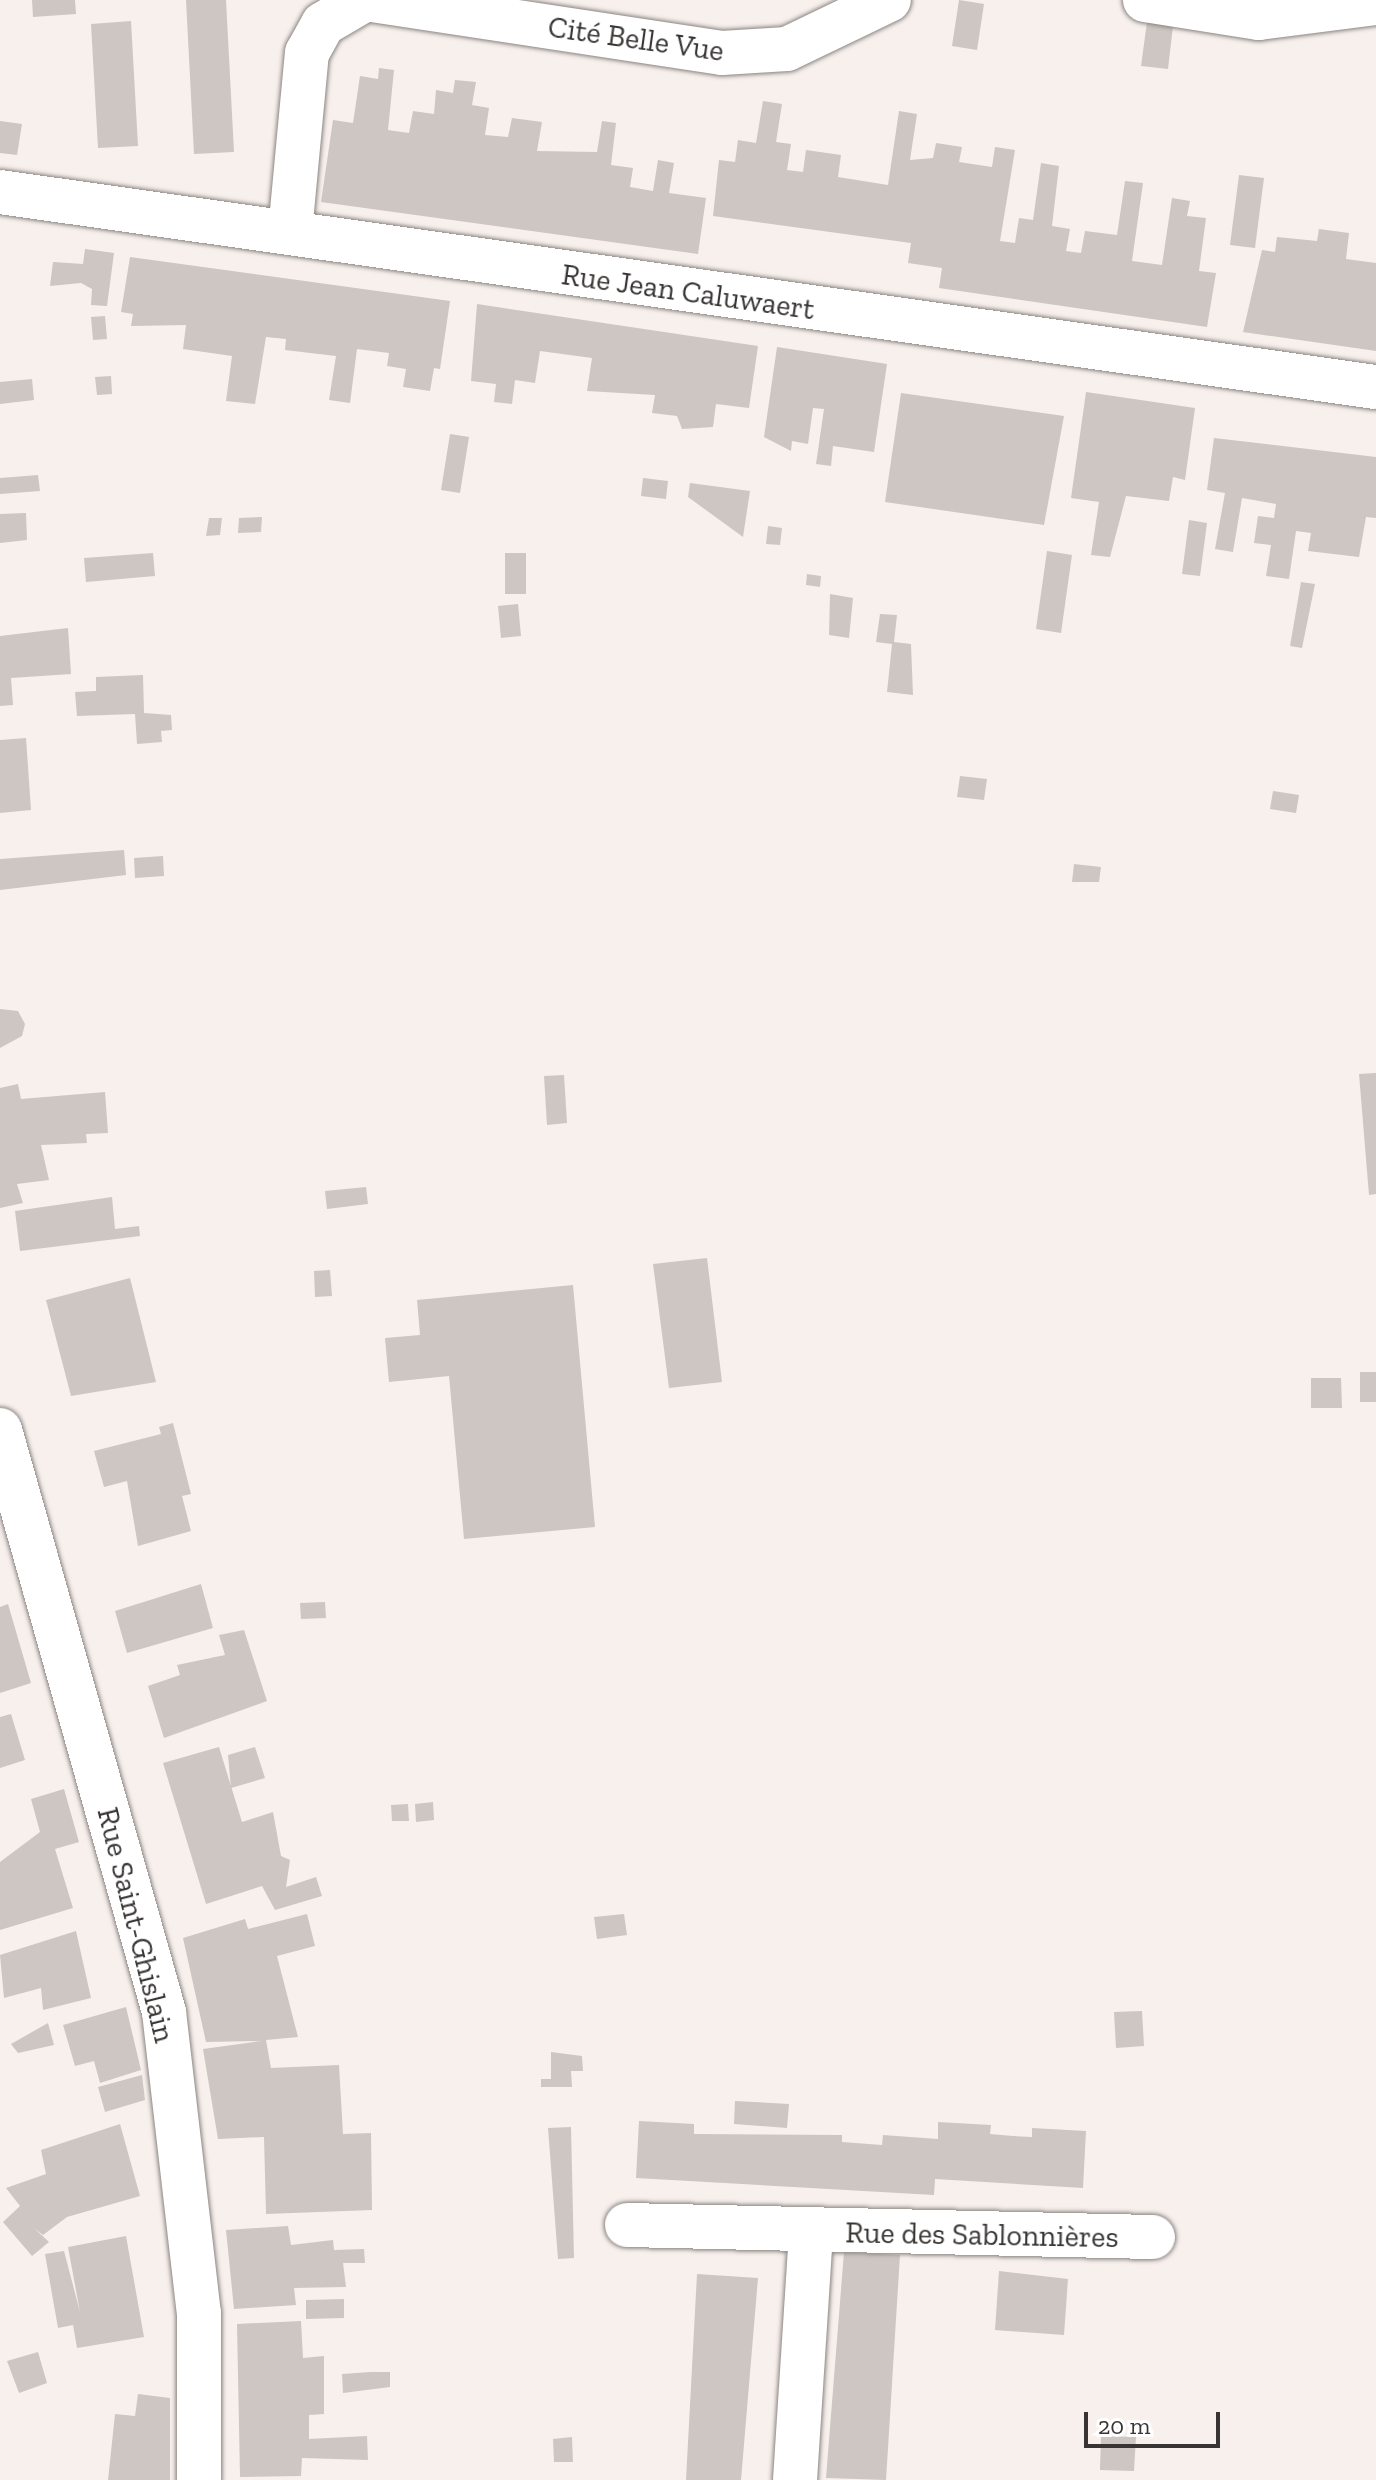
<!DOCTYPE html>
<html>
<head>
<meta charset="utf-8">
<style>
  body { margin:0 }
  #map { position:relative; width:1376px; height:2480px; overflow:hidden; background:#f7f0ed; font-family:"Zilla Slab",serif }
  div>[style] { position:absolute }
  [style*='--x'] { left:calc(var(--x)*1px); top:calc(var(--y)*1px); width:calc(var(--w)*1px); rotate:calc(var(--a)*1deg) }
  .building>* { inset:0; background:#cdc6c3 }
  .roads { filter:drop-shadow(0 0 2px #8b8582) drop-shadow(0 0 2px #8b8582) }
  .minor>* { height:44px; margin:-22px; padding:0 22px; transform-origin:22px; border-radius:22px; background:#fff }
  span { translate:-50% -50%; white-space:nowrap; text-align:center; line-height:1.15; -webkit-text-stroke:6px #fff; paint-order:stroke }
  .street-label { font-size:30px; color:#373433 }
  .scale { position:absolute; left:1084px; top:2412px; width:136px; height:36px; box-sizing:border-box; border:4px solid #373433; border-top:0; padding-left:10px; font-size:24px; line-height:28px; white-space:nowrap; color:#373433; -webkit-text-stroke:6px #fff; paint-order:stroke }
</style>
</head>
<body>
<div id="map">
  <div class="building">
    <i style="clip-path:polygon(32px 0,75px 0,76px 14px,33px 17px)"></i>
    <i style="clip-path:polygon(186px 0,226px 0,234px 152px,194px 154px)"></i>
    <i style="clip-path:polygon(959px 0,984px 4px,977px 50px,952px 46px)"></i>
    <i style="clip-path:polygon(131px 21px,138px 146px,98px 148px,91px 24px)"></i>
    <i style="clip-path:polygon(1147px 22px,1173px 26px,1168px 69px,1141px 66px)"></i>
    <i style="clip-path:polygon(379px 68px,394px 70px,388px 130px,409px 133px,413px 111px,434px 114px,436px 90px,453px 93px,455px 80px,476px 82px,472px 105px,489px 108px,485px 135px,508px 137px,512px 118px,542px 122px,537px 151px,597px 152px,602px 121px,616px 123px,611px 165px,633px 168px,630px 187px,653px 191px,658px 160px,674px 163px,669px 193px,706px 198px,698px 254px,321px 202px,333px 120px,353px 123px,360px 76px,378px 79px)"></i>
    <i style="clip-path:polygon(763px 101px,782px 104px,776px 142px,791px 144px,787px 170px,803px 172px,806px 150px,841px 155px,838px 177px,888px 185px,899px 111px,917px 114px,910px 160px,933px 158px,936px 143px,962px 147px,959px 162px,992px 167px,995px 147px,1015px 150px,1000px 241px,1015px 243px,1019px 218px,1033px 220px,1041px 163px,1059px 166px,1052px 226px,1070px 229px,1066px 251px,1081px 253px,1085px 231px,1117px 235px,1125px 181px,1143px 183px,1132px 261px,1162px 265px,1172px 198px,1190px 201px,1187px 216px,1206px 218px,1199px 271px,1216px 273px,1207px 327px,939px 288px,942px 268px,908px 263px,911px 243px,713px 216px,719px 160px,735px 162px,738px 140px,756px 143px)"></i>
    <i style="clip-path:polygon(0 121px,22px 124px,17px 155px,0 153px)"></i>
    <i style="clip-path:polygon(1239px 175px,1264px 178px,1255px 248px,1230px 245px)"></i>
    <i style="clip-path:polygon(1319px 229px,1349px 233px,1346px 259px,1376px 263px,1376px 351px,1243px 332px,1262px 250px,1275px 252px,1277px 237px,1317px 241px)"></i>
    <i style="clip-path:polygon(85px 249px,114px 253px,107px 306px,91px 305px,92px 289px,81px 283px,50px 286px,53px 262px,83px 264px)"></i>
    <i style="clip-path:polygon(130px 257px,450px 301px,440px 369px,434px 368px,430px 391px,403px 387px,406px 369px,387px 366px,389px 353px,357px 349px,350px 403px,329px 400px,336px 356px,285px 350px,286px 339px,266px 337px,255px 404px,226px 401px,232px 356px,183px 349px,186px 325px,131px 326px,133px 314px,121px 312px)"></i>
    <i style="clip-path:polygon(477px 304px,758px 346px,749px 408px,716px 404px,713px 427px,682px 429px,677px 416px,652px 413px,655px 395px,587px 391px,592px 358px,540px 351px,535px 383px,515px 380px,512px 404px,494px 402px,496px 384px,471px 381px)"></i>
    <i style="clip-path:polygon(105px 316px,107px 339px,93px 340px,91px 317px)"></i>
    <i style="clip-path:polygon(777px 347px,887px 364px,874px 452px,833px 446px,831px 466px,816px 464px,824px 409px,813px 408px,808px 444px,792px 441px,791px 451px,764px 437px)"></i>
    <i style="clip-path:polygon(111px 376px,112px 394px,97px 395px,95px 377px)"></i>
    <i style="clip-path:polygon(32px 379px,34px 400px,0 404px,0 382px)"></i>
    <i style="clip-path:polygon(1086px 392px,1195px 408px,1185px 480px,1173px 477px,1169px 501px,1126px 496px,1110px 557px,1091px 555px,1099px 502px,1071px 498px)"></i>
    <i style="clip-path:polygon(901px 393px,1064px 416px,1044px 525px,885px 502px)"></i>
    <i style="clip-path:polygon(450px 434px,469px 437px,460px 493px,441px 490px)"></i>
    <i style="clip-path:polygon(1214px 438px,1376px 457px,1376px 518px,1366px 517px,1359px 557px,1308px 551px,1311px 533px,1296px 531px,1289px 579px,1266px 576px,1271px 545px,1254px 543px,1258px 516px,1274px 518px,1276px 504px,1242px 498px,1233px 552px,1215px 549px,1225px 493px,1207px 490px)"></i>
    <i style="clip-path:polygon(38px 475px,40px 491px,0 494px,0 478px)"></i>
    <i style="clip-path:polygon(643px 478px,668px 481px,666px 499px,641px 496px)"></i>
    <i style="clip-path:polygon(690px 483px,750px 491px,743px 537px,688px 497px)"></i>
    <i style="clip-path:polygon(26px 513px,27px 540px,0 543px,0 514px)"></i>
    <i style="clip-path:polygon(262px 517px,261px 532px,238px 533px,239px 518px)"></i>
    <i style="clip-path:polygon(209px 518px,222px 518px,220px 535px,206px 536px)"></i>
    <i style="clip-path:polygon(1189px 520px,1207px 523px,1200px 576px,1182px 574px)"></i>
    <i style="clip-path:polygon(768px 526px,782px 528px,780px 545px,766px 544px)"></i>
    <i style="clip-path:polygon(1047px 551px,1072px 555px,1061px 633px,1036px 629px)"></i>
    <i style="clip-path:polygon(153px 553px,155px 576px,86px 582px,84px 558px)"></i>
    <i style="clip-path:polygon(505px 553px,526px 553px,526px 594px,505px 594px)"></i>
    <i style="clip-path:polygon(807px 574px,821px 576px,820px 587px,806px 585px)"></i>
    <i style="clip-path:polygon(1301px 582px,1315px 584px,1302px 648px,1290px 646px)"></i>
    <i style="clip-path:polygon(830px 594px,853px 598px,849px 638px,829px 635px)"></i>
    <i style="clip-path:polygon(518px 604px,521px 636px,501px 638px,498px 606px)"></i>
    <i style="clip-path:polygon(880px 614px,897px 615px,894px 642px,911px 644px,913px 695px,887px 692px,892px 644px,876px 642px)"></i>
    <i style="clip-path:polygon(68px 628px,71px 674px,11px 678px,13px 705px,0 706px,0 636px)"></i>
    <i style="clip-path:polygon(143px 675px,144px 713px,171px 715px,172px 730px,161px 731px,162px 742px,137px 744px,135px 714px,77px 716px,75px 692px,96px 691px,96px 677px)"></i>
    <i style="clip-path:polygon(26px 738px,31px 810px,0 813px,0 740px)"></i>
    <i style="clip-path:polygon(960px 776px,987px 779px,984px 800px,957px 797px)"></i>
    <i style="clip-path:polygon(1273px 791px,1299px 795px,1296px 813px,1270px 809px)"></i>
    <i style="clip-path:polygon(124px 850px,126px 875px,0 890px,0 859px)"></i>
    <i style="clip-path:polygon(163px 856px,164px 876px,135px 878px,134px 858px)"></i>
    <i style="clip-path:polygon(1074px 864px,1101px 867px,1099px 882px,1072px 882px)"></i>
    <i style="clip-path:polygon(0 1009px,18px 1011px,25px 1024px,22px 1036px,0 1048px)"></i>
    <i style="clip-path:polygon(1376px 1073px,1376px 1194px,1369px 1195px,1359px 1074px)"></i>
    <i style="clip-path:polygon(564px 1075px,567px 1123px,547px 1125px,544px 1076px)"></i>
    <i style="clip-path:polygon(18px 1084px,21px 1099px,105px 1092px,108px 1133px,86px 1134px,87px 1143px,41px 1145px,49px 1180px,17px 1184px,23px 1203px,0 1208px,0 1088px)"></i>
    <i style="clip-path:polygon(366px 1187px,368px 1204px,327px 1209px,325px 1191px)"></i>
    <i style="clip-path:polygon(112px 1197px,115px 1229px,139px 1226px,140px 1236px,20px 1251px,15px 1211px)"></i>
    <i style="clip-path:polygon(707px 1258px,722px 1382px,669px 1388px,653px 1264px)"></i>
    <i style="clip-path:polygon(330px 1270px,332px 1296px,315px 1297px,314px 1271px)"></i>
    <i style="clip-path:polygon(130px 1278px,156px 1382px,71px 1396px,46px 1300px)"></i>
    <i style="clip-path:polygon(573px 1285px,595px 1527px,464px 1539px,449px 1376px,389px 1382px,385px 1338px,420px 1335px,417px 1300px)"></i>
    <i style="clip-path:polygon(1360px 1372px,1376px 1372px,1376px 1402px,1360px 1402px)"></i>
    <i style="clip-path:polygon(1311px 1378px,1341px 1378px,1342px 1408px,1311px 1408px)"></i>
    <i style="clip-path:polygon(173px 1423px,191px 1494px,182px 1496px,191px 1531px,138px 1546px,127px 1481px,104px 1487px,94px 1451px,161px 1434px,159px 1427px)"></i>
    <i style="clip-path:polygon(201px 1584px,213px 1628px,127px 1653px,115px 1611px)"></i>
    <i style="clip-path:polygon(325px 1602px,326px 1618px,301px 1619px,300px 1603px)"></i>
    <i style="clip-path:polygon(8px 1604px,31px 1683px,0 1693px,0 1607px)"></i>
    <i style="clip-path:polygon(244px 1630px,267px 1701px,164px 1738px,148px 1686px,180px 1675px,177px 1665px,225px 1655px,219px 1635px)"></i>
    <i style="clip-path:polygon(11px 1714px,25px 1760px,0 1768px,0 1717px)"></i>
    <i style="clip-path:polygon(219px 1747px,242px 1822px,273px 1812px,281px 1856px,290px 1860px,286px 1887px,316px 1877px,322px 1896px,275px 1910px,262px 1886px,206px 1904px,163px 1763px)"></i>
    <i style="clip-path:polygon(255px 1747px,265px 1778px,231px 1788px,228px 1755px)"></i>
    <i style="clip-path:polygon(64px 1789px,79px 1842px,55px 1849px,73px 1908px,0 1930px,0 1862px,40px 1832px,31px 1799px)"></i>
    <i style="clip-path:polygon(433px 1802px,434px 1820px,416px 1822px,415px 1804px)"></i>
    <i style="clip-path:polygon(408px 1804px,409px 1821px,392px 1821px,391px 1805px)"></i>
    <i style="clip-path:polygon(307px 1914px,315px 1946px,277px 1956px,298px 2037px,266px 2040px,271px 2068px,339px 2065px,343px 2134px,371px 2133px,372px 2210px,266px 2214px,264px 2137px,218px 2139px,203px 2049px,262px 2041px,206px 2042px,183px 1938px,245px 1919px,248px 1929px)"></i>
    <i style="clip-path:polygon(624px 1914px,627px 1935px,597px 1939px,594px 1917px)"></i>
    <i style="clip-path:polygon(76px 1931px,91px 1998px,43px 2010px,41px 1988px,4px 1998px,0 1955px)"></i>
    <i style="clip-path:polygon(126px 2007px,141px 2070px,100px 2083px,94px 2061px,75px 2066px,63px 2025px)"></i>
    <i style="clip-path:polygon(1142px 2011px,1144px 2046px,1116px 2048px,1114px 2012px)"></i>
    <i style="clip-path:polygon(48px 2023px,54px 2045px,18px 2053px,11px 2044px)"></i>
    <i style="clip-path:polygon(551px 2052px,582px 2056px,583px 2071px,571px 2071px,572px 2087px,541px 2087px,541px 2079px,551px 2079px)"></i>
    <i style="clip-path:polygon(142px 2075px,145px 2100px,105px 2112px,98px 2087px)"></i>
    <i style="clip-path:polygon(735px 2101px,789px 2104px,787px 2128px,734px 2124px)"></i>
    <i style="clip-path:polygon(639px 2121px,694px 2124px,694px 2134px,842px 2135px,842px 2142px,882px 2145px,883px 2135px,938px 2139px,938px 2122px,991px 2125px,990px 2134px,1013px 2136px,1032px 2137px,1032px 2128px,1086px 2131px,1083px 2188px,935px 2179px,934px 2195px,636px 2178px)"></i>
    <i style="clip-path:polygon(120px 2124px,140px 2196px,67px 2217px,43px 2235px,34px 2228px,49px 2242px,32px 2256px,3px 2222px,20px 2206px,6px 2188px,46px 2174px,41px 2150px)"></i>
    <i style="clip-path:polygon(571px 2127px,574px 2258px,558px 2259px,548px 2128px)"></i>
    <i style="clip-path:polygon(288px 2226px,291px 2245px,333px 2240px,334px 2250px,364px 2249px,365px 2263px,343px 2263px,346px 2287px,294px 2288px,296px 2305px,234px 2309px,226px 2230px)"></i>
    <i style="clip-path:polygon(126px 2236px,144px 2337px,77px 2348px,73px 2325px,58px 2328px,45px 2254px,64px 2251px,80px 2312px,68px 2247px)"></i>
    <i style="clip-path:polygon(844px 2252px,900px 2255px,886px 2480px,826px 2478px)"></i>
    <i style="clip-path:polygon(999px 2271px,1068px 2279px,1064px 2335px,995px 2330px)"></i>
    <i style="clip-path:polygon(697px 2274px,758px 2278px,741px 2480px,686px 2480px)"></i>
    <i style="clip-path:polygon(344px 2299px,344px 2318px,306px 2319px,306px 2300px)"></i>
    <i style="clip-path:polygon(301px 2321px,303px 2358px,324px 2356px,324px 2414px,309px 2415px,309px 2439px,367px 2436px,368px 2460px,302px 2458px,301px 2476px,240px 2477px,237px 2324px)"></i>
    <i style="clip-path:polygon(38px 2352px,47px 2383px,19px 2393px,7px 2361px)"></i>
    <i style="clip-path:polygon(371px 2372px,390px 2372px,390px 2387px,343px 2393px,342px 2374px)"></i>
    <i style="clip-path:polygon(138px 2394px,170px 2398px,170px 2480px,108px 2480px,115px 2414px,135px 2416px)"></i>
    <i style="clip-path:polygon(1101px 2436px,1136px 2437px,1134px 2471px,1100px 2470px)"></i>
    <i style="clip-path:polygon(572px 2437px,573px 2462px,554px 2462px,553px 2439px)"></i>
  </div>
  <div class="roads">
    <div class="minor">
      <i style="--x:372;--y:0;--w:354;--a:8.6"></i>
      <i style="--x:722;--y:53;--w:65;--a:-3.5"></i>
      <i style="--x:787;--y:49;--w:113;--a:-25.7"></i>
      <i style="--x:1145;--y:0;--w:115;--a:9"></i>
      <i style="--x:1259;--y:18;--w:118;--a:-7.3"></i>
      <i style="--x:0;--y:192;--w:1390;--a:8.07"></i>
      <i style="--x:290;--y:232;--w:180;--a:-84.6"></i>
      <i style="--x:307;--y:53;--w:33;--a:-61"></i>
      <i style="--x:323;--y:24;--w:48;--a:-30.3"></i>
      <i style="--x:0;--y:1430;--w:605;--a:74.26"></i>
      <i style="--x:164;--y:2012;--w:303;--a:83.4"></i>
      <i style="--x:199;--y:2313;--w:167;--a:90"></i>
      <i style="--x:627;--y:2225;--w:526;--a:1.31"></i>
      <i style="--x:795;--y:2480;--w:248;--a:-86.3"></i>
    </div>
  </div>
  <div class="street-label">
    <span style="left:636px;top:39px;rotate:8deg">Cité Belle Vue</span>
    <span style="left:688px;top:292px;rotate:8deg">Rue Jean Caluwaert</span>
    <span style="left:136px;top:1925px;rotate:76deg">Rue Saint-Ghislain</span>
    <span style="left:982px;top:2235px;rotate:1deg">Rue des Sablonnières</span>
  </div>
  <div class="scale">20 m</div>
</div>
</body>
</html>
